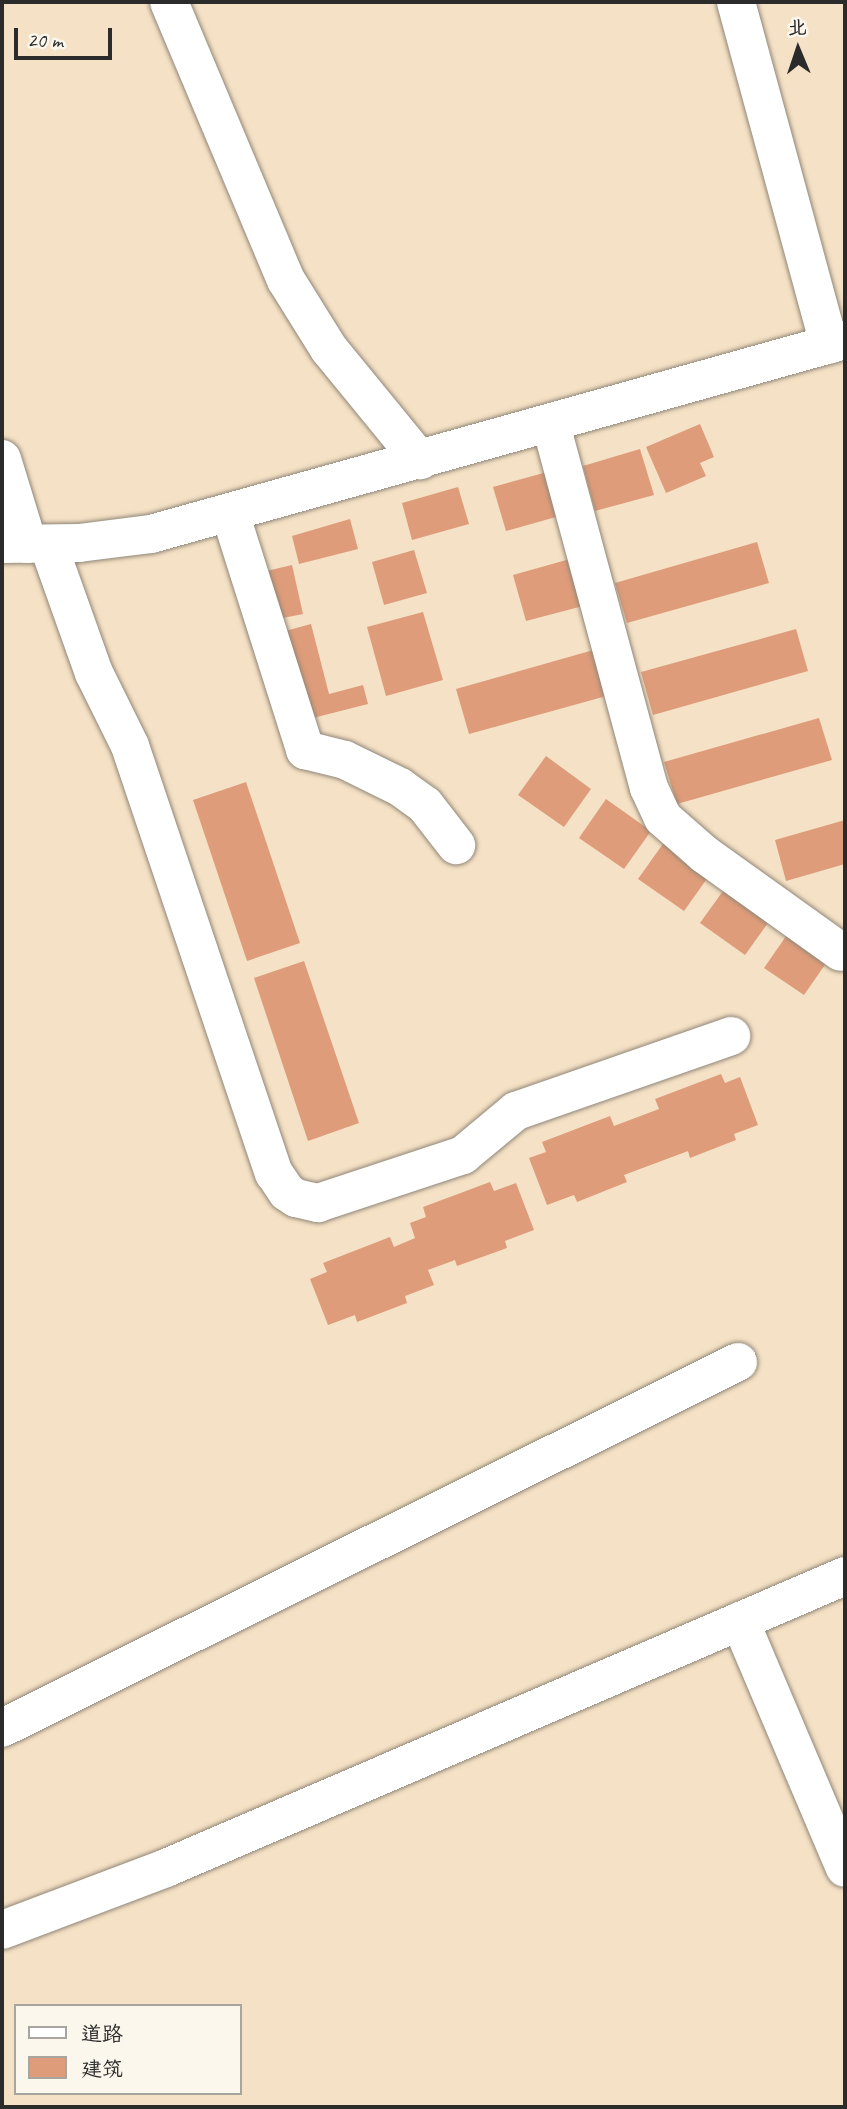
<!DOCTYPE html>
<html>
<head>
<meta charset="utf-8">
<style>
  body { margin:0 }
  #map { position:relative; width:847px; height:2109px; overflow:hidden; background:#f5e1c5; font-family:Caveat,"LXGW WenKai TC",sans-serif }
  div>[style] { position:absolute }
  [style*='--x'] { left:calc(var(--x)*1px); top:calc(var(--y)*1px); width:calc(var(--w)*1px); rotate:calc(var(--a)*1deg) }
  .building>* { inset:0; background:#de9c7a }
  .roads { filter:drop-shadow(0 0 2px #908678) drop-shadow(0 0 2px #908678) }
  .minor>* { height:38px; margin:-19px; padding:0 19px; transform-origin:19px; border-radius:19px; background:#fff }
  span { translate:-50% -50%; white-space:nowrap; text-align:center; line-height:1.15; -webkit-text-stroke:5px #fbf7ec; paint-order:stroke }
  .frame { position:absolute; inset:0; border:4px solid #2b2b2b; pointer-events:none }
  .legend { position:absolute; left:14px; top:2004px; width:228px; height:91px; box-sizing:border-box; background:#fbf7ec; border:2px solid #a8a59f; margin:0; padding:9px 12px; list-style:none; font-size:21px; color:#2b2b2b }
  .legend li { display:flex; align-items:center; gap:14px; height:35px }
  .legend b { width:35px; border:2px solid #a8a59f }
  .north { position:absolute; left:763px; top:14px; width:70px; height:70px; -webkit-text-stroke:5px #fbf7ec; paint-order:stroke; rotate:358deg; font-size:19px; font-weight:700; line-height:28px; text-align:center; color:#2b2b2b }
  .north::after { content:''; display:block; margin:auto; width:24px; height:32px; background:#2b2b2b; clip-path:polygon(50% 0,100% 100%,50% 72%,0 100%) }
  .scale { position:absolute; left:14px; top:28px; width:98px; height:32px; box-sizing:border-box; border:4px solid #2b2b2b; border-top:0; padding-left:9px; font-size:21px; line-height:24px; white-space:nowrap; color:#2b2b2b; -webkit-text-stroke:5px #fbf7ec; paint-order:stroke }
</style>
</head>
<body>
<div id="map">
  <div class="building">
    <i style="clip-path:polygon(700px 424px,714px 457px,700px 463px,706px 476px,666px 493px,646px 447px)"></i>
    <i style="clip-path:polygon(640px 449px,654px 495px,595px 511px,583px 466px)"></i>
    <i style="clip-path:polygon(551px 471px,563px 515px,506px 531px,493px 487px)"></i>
    <i style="clip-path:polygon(458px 487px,469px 524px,412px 540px,402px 503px)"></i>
    <i style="clip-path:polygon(350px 519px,358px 549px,299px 564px,292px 536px)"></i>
    <i style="clip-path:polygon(757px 542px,769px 583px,627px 623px,615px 583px)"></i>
    <i style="clip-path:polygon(414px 550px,427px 593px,384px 605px,372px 562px)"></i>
    <i style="clip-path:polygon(570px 559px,583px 606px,526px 621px,513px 575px)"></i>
    <i style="clip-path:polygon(292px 565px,303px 614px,273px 620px,262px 572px)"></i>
    <i style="clip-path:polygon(423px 612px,443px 680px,386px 696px,367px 627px)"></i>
    <i style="clip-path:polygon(311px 624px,329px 694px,363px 685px,368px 704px,301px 721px,278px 633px)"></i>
    <i style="clip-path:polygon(796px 629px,808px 671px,653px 715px,641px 672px)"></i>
    <i style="clip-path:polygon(597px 649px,610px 695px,469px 734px,456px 689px)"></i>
    <i style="clip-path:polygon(819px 718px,832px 760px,677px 804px,664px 762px)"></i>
    <i style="clip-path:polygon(546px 756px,591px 789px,564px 827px,518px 795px)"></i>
    <i style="clip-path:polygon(246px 782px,300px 943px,247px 961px,193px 800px)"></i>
    <i style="clip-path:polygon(606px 799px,651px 831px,624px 869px,579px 838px)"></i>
    <i style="clip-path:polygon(845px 820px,845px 864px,786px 881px,775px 840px)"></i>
    <i style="clip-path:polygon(665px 841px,711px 873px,684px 911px,638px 879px)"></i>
    <i style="clip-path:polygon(728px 884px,773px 916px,745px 955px,700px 923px)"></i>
    <i style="clip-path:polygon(791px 929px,831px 956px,804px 995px,764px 968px)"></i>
    <i style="clip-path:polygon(304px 961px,359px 1123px,308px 1141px,254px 978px)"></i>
    <i style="clip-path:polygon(721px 1074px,725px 1083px,740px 1077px,758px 1125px,734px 1134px,736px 1140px,690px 1158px,688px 1151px,624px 1175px,627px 1182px,577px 1202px,574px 1195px,547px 1205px,529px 1158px,546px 1152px,542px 1142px,610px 1116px,614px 1126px,659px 1109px,655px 1099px)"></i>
    <i style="clip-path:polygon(490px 1182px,494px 1191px,516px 1183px,534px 1230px,505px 1241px,507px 1248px,457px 1266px,455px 1260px,428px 1270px,434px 1285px,405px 1296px,407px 1303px,357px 1322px,355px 1315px,328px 1325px,310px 1279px,327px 1272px,323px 1263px,390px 1237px,394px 1247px,415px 1238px,410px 1223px,426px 1217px,423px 1207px)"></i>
  </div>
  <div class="roads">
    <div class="minor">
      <i style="--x:169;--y:2;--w:302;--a:67.2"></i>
      <i style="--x:286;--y:280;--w:81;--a:58.1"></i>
      <i style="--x:329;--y:349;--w:144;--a:50.7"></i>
      <i style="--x:736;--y:2;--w:355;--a:74.8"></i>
      <i style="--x:551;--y:425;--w:376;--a:74.9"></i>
      <i style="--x:649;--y:788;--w:33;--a:65"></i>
      <i style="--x:663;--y:818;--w:55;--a:41.3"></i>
      <i style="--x:704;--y:854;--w:168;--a:35.6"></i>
      <i style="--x:2;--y:459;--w:89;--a:73"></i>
      <i style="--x:230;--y:513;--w:249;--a:72.4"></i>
      <i style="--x:305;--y:750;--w:41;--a:14"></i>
      <i style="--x:345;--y:760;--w:61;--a:26.1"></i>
      <i style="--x:400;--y:787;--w:31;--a:36"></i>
      <i style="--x:425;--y:805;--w:51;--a:52.2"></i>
      <i style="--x:2;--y:544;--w:77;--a:-0.7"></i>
      <i style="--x:79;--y:543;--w:73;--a:-7.1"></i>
      <i style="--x:151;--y:534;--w:721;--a:-15.62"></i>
      <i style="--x:48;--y:544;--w:137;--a:70.4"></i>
      <i style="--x:94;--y:673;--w:81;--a:63.7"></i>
      <i style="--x:130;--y:746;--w:451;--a:71.4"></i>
      <i style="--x:274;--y:1173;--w:23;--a:56"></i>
      <i style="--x:287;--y:1192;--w:11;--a:34"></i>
      <i style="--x:296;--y:1198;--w:23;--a:13"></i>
      <i style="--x:318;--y:1203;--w:153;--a:-18.3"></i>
      <i style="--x:463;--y:1155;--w:69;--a:-39.7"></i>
      <i style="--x:516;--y:1111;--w:228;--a:-19.2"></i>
      <i style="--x:740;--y:1621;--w:268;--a:67"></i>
      <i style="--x:2;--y:1728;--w:822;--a:-26.44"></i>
      <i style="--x:2;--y:1930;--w:175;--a:-20.7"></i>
      <i style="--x:166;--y:1868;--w:739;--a:-23.27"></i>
    </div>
  </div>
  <div class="frame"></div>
  <ul class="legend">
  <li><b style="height:9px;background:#fff"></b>道路</li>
  <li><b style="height:19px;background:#de9c7a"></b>建筑</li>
  </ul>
  <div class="north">北</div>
  <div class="scale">20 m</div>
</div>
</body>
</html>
